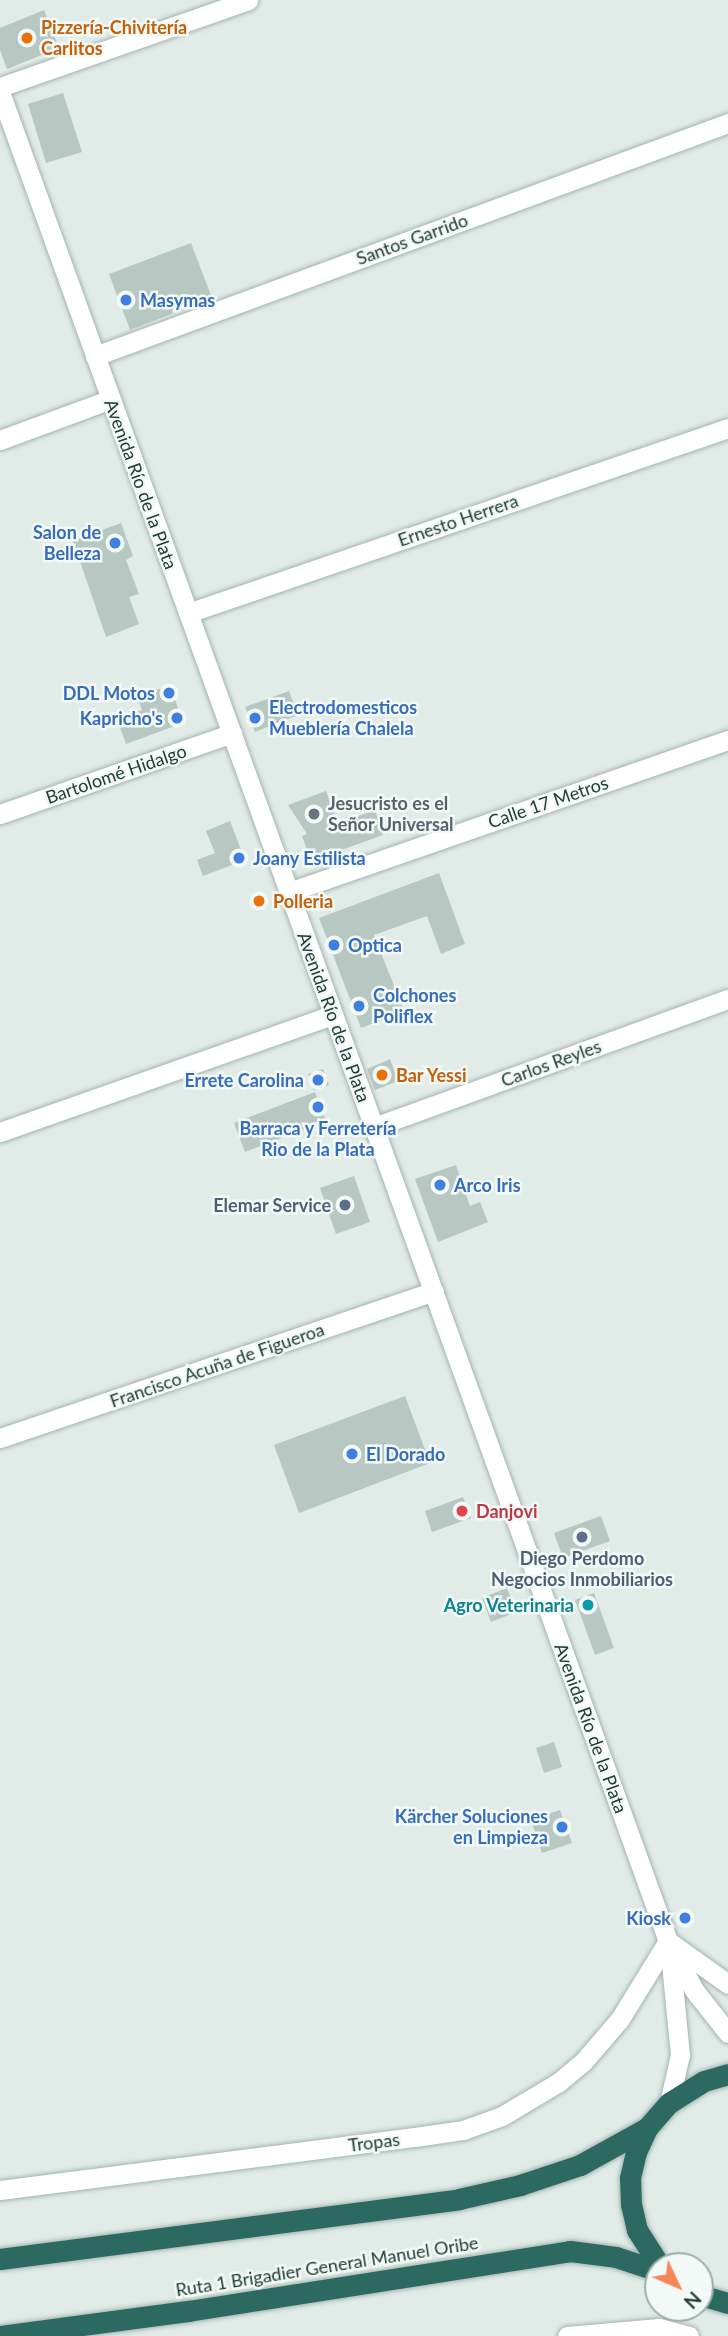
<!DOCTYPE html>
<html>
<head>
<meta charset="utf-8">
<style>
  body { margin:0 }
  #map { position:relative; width:728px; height:2336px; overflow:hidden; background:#e1ece8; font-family:Lato,sans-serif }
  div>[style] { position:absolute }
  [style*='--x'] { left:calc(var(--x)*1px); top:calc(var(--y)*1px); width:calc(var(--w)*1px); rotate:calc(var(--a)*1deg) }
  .building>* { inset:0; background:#b7c7c1 }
  .roads { filter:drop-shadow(0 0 2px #a4b4af) drop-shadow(0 0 2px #a4b4af) }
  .minor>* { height:19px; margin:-9.5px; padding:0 9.5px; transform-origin:9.5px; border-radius:9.5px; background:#fff }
  .highway>* { height:21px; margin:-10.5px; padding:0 10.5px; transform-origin:10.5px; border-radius:10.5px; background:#2c6a61 }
  .dots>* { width:19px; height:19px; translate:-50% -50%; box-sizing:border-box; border:4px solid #f2f9f6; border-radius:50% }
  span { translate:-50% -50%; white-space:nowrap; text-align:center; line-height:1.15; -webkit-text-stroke:5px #f2f9f6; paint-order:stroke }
  .food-label { font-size:18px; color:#c56008; font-weight:700 }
  .left { translate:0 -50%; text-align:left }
  .street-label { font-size:18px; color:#213d37 }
  .shop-label { font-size:18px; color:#366cbe; font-weight:700 }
  .right { translate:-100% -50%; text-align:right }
  .worship-label { font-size:18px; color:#5b616d; font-weight:700 }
  .service-label { font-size:18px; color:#4e5e75; font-weight:700 }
  .health-label { font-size:18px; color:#be3a42; font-weight:700 }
  .culture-label { font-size:18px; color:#0d838f; font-weight:700 }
  .north { position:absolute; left:644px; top:2252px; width:70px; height:70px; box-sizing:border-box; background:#f2f9f6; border:2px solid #9eaeaa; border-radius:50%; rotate:134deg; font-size:19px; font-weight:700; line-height:28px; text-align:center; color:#213d37 }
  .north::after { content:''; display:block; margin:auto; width:24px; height:32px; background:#f48657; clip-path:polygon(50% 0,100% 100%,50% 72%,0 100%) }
</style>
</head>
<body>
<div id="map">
  <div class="building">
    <i style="clip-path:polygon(44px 10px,59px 48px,7px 69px,0 50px,0 28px)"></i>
    <i style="clip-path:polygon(63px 93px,82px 152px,46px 163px,28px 104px)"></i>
    <i style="clip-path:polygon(191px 243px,212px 298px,130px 330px,109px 274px)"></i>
    <i style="clip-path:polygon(121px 523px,133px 556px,126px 560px,139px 594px,129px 597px,139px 624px,106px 637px,73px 541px)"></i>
    <i style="clip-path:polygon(170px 685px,183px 723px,126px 744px,117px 719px,142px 710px,137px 697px)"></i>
    <i style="clip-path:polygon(289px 691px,298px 715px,255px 732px,245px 707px)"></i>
    <i style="clip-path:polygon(326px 791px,338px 823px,375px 810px,383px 835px,311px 861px,302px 836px,307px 834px,288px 805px)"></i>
    <i style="clip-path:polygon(230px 821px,245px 860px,203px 876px,197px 860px,215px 853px,206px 831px)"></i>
    <i style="clip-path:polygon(439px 873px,465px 944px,441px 954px,427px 916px,374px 935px,404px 1011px,361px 1028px,319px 918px)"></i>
    <i style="clip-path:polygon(390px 1059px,398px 1081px,375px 1090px,367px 1069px)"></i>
    <i style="clip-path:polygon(323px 1069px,329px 1085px,314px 1090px,308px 1074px)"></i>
    <i style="clip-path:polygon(315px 1092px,326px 1121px,245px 1152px,234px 1123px)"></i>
    <i style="clip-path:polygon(456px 1165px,470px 1206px,480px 1202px,488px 1222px,438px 1242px,415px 1179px)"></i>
    <i style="clip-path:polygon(354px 1176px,370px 1222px,336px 1234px,320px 1188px)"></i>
    <i style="clip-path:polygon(405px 1396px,430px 1463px,299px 1513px,274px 1445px)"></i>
    <i style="clip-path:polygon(463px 1497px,471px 1518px,432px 1532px,425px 1511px)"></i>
    <i style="clip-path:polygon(601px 1516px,610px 1541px,563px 1558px,554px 1533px)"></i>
    <i style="clip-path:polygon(507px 1588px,516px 1612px,491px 1622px,482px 1598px)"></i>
    <i style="clip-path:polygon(594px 1593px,614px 1648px,595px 1655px,575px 1600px)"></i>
    <i style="clip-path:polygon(554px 1742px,562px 1767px,544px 1773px,536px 1748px)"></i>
    <i style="clip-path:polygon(560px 1810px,572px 1843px,542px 1853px,531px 1820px)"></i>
  </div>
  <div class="roads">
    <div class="minor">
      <i style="--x:0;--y:87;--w:263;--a:-19.3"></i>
      <i style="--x:0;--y:92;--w:1966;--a:70.14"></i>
      <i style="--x:668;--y:1941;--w:55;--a:62"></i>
      <i style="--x:694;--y:1990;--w:55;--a:51.7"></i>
      <i style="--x:95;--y:356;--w:675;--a:-20.21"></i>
      <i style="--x:0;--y:440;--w:118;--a:-20.3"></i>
      <i style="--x:188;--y:613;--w:571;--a:-18.91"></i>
      <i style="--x:0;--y:814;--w:246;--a:-19.2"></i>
      <i style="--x:289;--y:892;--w:465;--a:-19.1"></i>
      <i style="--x:374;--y:1127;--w:376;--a:-19.9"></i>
      <i style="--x:0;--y:1132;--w:353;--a:-19.4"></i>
      <i style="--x:0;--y:1438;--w:458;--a:-18.7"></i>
      <i style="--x:672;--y:1944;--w:69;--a:35.5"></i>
      <i style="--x:669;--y:2103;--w:49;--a:-77.1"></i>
      <i style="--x:680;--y:2055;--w:102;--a:-95.6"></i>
      <i style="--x:0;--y:2190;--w:418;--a:-7.3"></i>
      <i style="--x:415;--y:2137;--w:49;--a:-8.3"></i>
      <i style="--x:463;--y:2130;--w:41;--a:-19.7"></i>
      <i style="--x:502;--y:2116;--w:66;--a:-30.8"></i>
      <i style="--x:559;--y:2082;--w:31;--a:-40"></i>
      <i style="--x:583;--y:2062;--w:57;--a:-49.3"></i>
      <i style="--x:620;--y:2019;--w:92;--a:-58.4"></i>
      <i style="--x:567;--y:2336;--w:92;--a:-5"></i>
      <i style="--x:659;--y:2328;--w:31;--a:15"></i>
    </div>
    <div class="highway">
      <i style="--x:0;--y:2259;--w:463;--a:-7.4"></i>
      <i style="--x:459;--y:2199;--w:63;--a:-12.9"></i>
      <i style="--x:520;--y:2185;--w:63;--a:-18.4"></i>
      <i style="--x:580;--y:2165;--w:77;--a:-28.9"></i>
      <i style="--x:660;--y:2266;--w:43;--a:-122.6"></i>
      <i style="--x:637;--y:2230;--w:26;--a:-103"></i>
      <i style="--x:631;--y:2205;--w:27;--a:-92"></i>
      <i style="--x:630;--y:2178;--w:27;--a:-77"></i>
      <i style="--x:636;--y:2152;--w:26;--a:-65"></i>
      <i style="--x:647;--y:2128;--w:33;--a:-49"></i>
      <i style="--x:669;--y:2103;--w:41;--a:-32.2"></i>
      <i style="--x:704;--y:2081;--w:25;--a:-16"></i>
      <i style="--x:700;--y:2295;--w:29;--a:16"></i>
      <i style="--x:0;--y:2336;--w:190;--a:-7.6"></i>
      <i style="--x:188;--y:2311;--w:387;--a:-8.9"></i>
      <i style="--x:570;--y:2251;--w:46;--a:7.4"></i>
      <i style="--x:616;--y:2257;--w:44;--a:18.4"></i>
    </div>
  </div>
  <div class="dots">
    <i style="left:27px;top:38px;background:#e8710a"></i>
    <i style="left:126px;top:300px;background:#3f7fe0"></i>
    <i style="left:115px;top:543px;background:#3f7fe0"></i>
    <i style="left:169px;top:693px;background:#3f7fe0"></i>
    <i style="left:177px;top:718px;background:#3f7fe0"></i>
    <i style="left:255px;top:718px;background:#3f7fe0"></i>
    <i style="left:314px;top:814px;background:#6b7280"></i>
    <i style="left:239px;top:858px;background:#3f7fe0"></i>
    <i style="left:259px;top:901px;background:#e8710a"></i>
    <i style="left:334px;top:945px;background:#3f7fe0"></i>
    <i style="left:359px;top:1006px;background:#3f7fe0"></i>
    <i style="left:382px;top:1075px;background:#e8710a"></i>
    <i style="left:318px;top:1080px;background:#3f7fe0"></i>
    <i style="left:318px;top:1107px;background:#3f7fe0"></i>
    <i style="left:440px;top:1185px;background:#3f7fe0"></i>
    <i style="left:345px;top:1205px;background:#5c6f8a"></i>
    <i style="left:352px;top:1454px;background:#3f7fe0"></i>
    <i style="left:462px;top:1511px;background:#e0444e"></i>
    <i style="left:582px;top:1537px;background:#5c6f8a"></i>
    <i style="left:588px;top:1605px;background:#0f9aa8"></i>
    <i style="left:562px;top:1827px;background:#3f7fe0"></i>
    <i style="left:685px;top:1918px;background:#3f7fe0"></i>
  </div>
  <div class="food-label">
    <span class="left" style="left:41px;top:38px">Pizzería-Chivitería<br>Carlitos</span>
    <span class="left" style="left:273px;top:901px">Polleria</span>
    <span class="left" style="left:396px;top:1075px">Bar Yessi</span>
  </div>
  <div class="street-label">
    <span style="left:412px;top:239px;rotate:-20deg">Santos Garrido</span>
    <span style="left:141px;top:484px;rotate:70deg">Avenida Río de la Plata</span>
    <span style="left:458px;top:520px;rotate:-19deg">Ernesto Herrera</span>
    <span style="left:116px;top:774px;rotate:-19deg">Bartolomé Hidalgo</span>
    <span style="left:548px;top:802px;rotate:-19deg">Calle 17 Metros</span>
    <span style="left:334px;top:1017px;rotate:70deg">Avenida Río de la Plata</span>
    <span style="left:551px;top:1063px;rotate:-20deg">Carlos Reyles</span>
    <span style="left:217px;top:1365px;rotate:-19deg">Francisco Acuña de Figueroa</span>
    <span style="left:591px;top:1728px;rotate:70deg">Avenida Río de la Plata</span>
    <span style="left:374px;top:2142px;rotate:-7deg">Tropas</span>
    <span style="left:327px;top:2266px;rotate:-9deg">Ruta 1 Brigadier General Manuel Oribe</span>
  </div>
  <div class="shop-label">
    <span class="left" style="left:140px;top:300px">Masymas</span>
    <span class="right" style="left:101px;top:543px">Salon de<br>Belleza</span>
    <span class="right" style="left:155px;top:693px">DDL Motos</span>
    <span class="left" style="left:269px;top:718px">Electrodomesticos<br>Mueblería Chalela</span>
    <span class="right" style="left:163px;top:718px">Kapricho's</span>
    <span class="left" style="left:253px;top:858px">Joany Estilista</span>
    <span class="left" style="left:348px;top:945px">Optica</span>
    <span class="left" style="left:373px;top:1006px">Colchones<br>Poliflex</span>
    <span class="right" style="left:304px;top:1080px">Errete Carolina</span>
    <span style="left:318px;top:1139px">Barraca y Ferretería<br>Rio de la Plata</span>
    <span class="left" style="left:454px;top:1185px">Arco Iris</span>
    <span class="left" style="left:366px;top:1454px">El Dorado</span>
    <span class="right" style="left:548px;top:1827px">Kärcher Soluciones<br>en Limpieza</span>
    <span class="right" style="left:671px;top:1918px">Kiosk</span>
  </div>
  <div class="worship-label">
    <span class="left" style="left:328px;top:814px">Jesucristo es el<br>Señor Universal</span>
  </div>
  <div class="service-label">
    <span class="right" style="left:331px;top:1205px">Elemar Service</span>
    <span style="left:582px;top:1569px">Diego Perdomo<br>Negocios Inmobiliarios</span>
  </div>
  <div class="health-label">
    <span class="left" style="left:476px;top:1511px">Danjovi</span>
  </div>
  <div class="culture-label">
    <span class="right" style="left:574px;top:1605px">Agro Veterinaria</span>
  </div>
  <div class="north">N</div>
</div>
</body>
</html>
